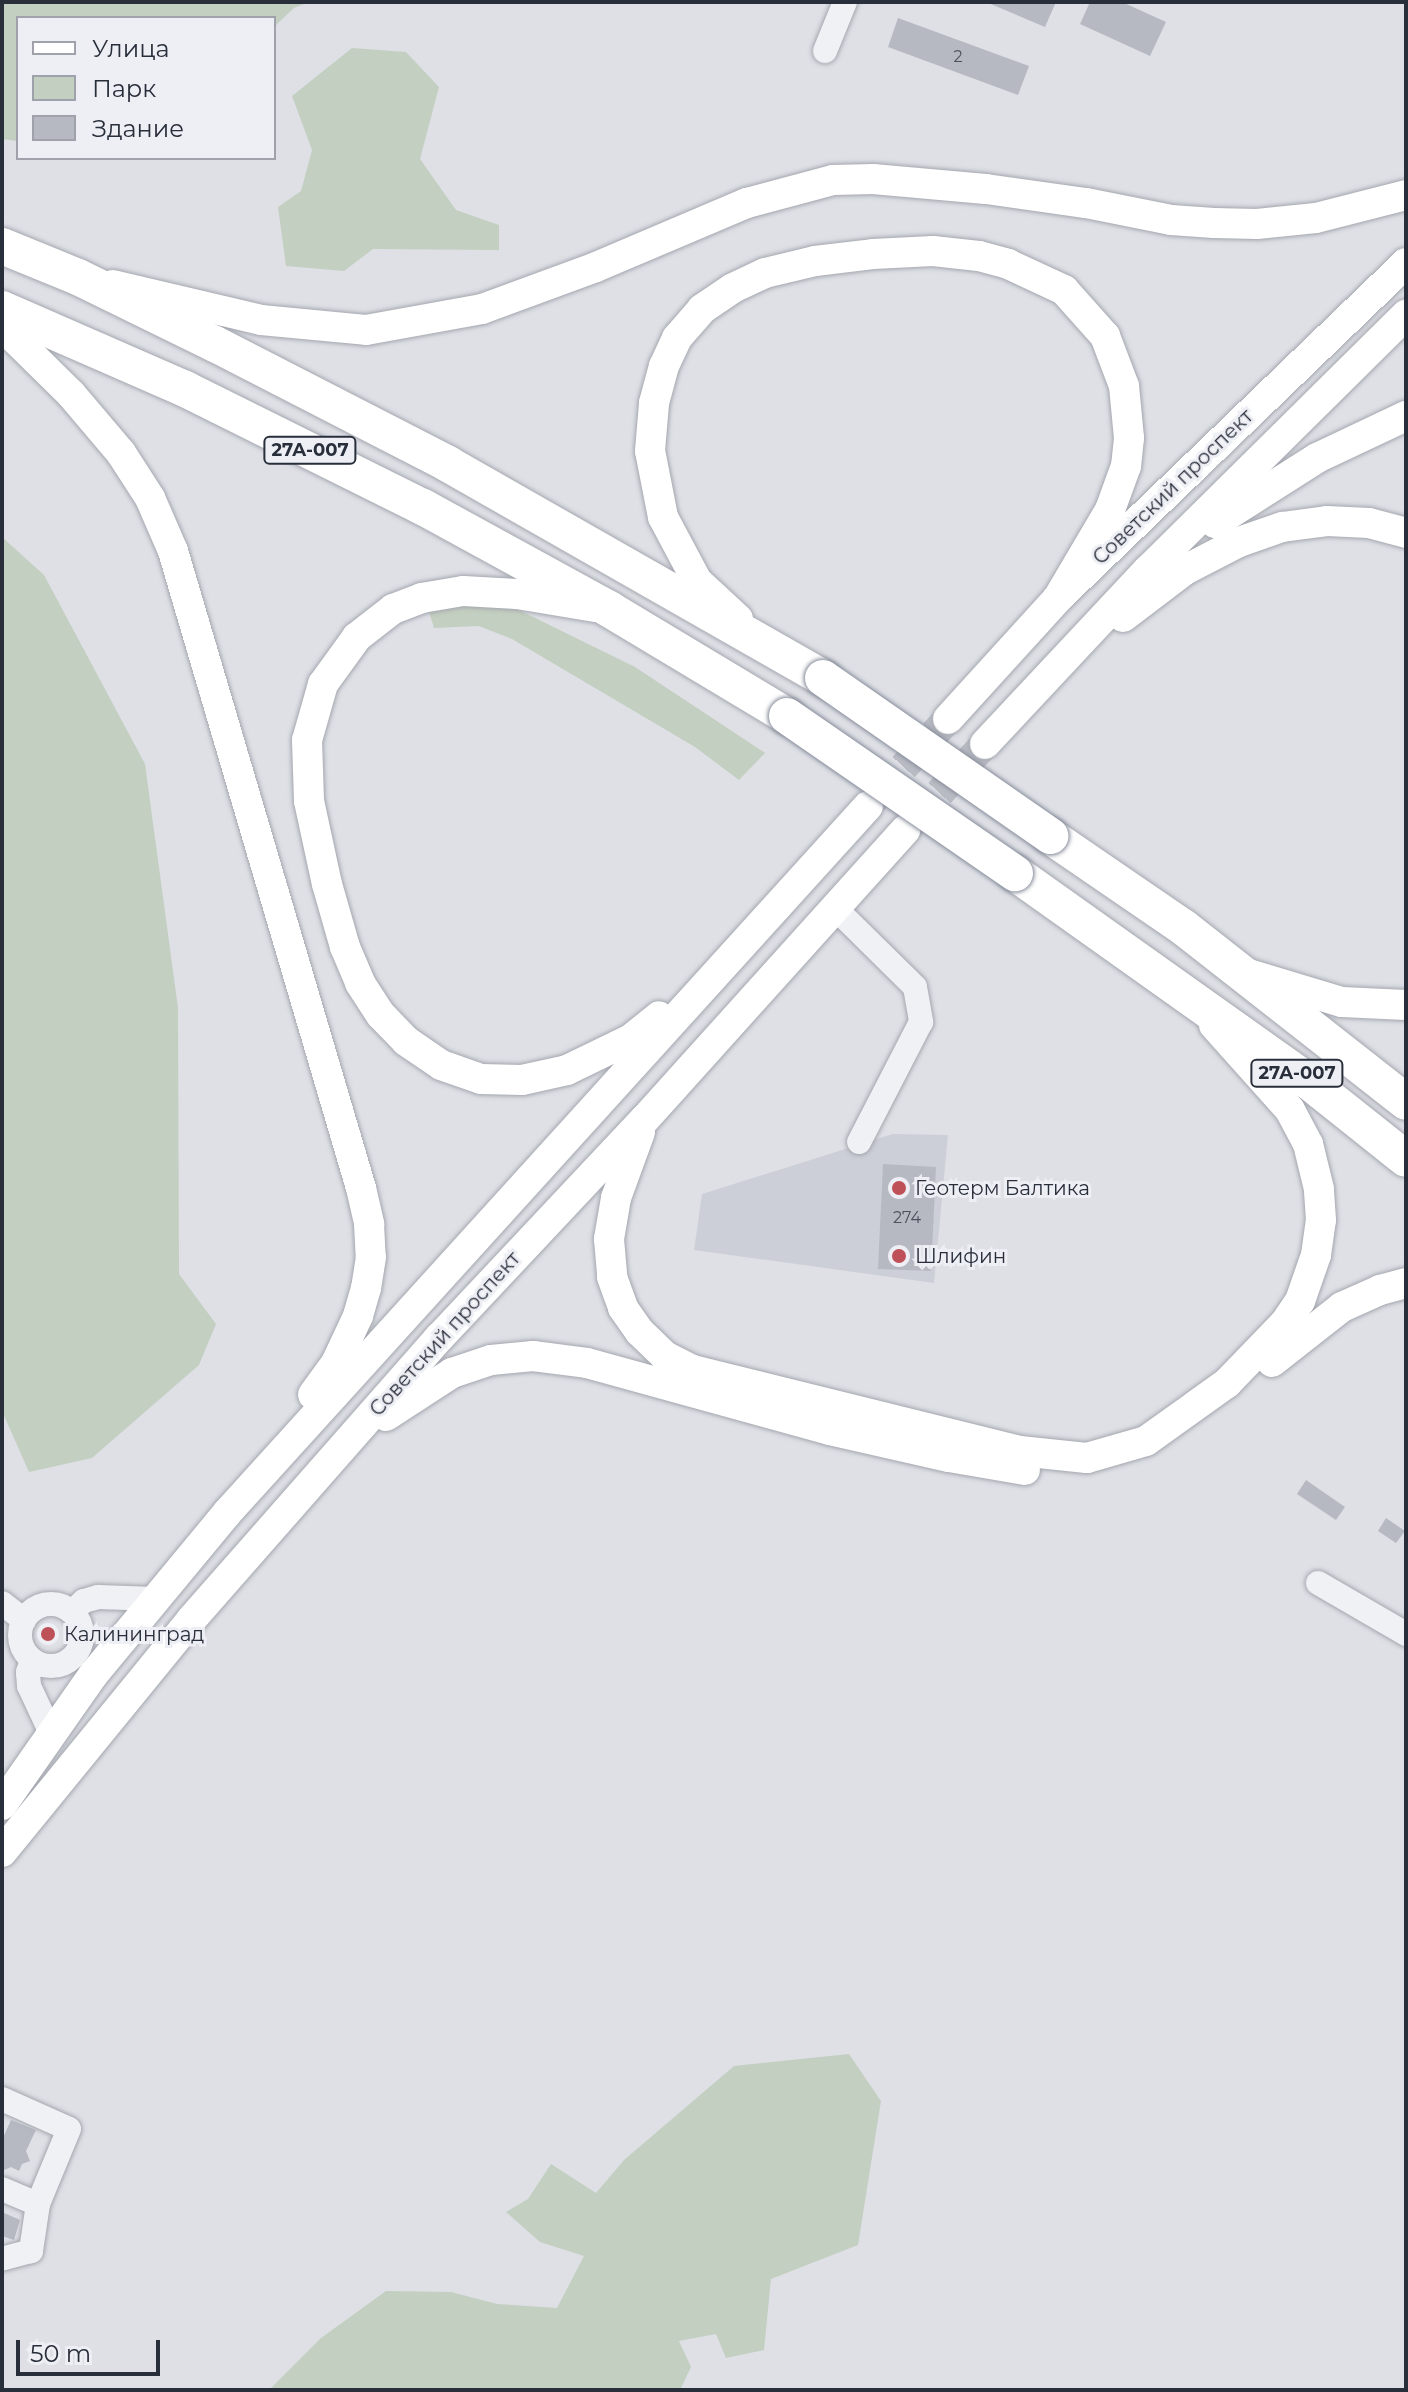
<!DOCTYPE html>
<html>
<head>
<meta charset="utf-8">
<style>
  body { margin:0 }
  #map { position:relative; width:1408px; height:2392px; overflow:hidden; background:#dee0e6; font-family:Montserrat,sans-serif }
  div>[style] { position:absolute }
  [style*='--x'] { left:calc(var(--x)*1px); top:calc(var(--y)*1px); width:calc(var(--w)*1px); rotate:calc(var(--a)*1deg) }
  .built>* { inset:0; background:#cccfd7 }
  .green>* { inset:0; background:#c3cfc0 }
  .building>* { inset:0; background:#b6b9c2 }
  .major-tunnel>* { height:30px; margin-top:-15px; transform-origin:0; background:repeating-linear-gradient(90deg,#babcc4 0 30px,transparent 0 45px) }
  .roads { filter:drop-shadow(0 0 2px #a4a7af) drop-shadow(0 0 2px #a4a7af) }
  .minor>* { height:24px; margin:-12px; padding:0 12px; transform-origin:12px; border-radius:12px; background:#f0f1f5 }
  .minor>.ring { margin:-12px; padding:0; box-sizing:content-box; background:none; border:24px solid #f0f1f5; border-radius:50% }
  .major>* { height:30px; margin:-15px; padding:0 15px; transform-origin:15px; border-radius:15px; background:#fff }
  .highway>* { height:36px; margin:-18px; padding:0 18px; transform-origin:18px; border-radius:18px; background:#fff }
  .bridges { filter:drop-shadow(0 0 2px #878d9b) drop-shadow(0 0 2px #878d9b) }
  .highway-bridge>* { height:36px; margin:-18px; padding:0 18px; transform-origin:18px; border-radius:18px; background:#fff }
  .dots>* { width:22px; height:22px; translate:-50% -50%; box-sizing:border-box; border:4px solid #edeff4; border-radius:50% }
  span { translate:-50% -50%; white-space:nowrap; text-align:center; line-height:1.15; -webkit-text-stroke:6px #edeff4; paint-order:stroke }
  .number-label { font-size:16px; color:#4c515d }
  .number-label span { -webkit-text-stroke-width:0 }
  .shield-label span { padding:2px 6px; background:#edeff4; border:2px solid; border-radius:6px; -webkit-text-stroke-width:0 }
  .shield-label { font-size:18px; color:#292e3b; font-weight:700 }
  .street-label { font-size:20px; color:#292e3b }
  .poi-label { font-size:20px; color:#292e3b }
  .left { translate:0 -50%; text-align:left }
  .frame { position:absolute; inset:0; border:4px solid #292e3b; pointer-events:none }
  .legend { position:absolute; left:16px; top:16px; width:260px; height:144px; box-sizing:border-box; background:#edeff4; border:2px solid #9fa2aa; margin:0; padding:10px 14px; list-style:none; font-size:24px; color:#292e3b }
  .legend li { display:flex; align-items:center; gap:16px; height:40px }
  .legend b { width:40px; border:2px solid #9fa2aa }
  .scale { position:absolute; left:16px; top:2340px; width:144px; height:36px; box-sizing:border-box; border:4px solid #292e3b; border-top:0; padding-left:10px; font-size:24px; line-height:28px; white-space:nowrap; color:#292e3b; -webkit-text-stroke:6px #edeff4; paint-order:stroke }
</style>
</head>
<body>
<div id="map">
  <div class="built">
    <i style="clip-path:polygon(893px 1134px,948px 1135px,934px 1283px,694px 1250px,702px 1194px)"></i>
  </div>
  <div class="green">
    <i style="clip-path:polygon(2px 2px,309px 2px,294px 8px,274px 27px,274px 18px,18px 18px,18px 141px,2px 139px)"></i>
    <i style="clip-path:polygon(352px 48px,406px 52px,439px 87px,420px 159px,456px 210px,499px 225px,499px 250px,373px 249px,344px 271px,286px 266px,278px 207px,301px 191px,312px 150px,292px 96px)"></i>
    <i style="clip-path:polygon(2px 537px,44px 575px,145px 764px,178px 1008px,179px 1274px,216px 1324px,199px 1365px,92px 1458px,29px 1472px,2px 1411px)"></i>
    <i style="clip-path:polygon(474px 600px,521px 611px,635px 667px,765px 753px,739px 780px,695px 747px,512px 639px,479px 626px,434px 628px,427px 605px)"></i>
    <i style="clip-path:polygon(849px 2054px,881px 2101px,858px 2245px,771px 2279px,764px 2350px,726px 2358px,716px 2334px,679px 2341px,691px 2367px,680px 2390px,269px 2390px,321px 2338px,386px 2291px,451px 2292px,497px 2304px,557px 2308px,584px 2256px,540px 2242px,506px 2212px,528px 2199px,551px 2164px,596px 2193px,624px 2160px,734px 2066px)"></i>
  </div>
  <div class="building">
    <i style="clip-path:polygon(986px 2px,1056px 2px,1045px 27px)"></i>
    <i style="clip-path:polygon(1090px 2px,1122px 2px,1166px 22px,1150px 56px,1080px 24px)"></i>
    <i style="clip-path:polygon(898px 18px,1029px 66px,1018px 95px,888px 47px)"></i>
    <i style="clip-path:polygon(883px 1164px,936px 1167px,931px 1271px,878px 1269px)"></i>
    <i style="clip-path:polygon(1306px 1480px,1345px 1507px,1336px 1520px,1297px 1494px)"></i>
    <i style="clip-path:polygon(1386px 1518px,1405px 1531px,1396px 1543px,1378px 1531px)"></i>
    <i style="clip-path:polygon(11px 2120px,36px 2130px,26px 2151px,30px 2161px,22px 2164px,19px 2171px,11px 2167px,2px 2171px,2px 2140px)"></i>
    <i style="clip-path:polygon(2px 2212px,20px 2220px,14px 2240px,2px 2236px)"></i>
  </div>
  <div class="major-tunnel">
    <i style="--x:873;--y:800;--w:110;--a:-47.2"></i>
    <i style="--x:909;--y:826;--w:112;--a:-47.2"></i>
  </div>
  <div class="roads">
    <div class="minor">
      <i style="--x:825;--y:51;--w:53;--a:-67.8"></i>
      <i style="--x:835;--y:908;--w:112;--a:44.6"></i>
      <i style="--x:915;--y:987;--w:36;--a:80"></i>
      <i style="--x:921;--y:1022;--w:135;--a:117.3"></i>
      <i style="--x:1318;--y:1583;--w:102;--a:30.1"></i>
      <i style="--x:2;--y:1603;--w:28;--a:38"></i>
      <i class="ring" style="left:20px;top:1604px;width:38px;height:38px"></i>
      <i style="--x:72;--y:1612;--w:16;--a:-43"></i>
      <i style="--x:84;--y:1601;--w:15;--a:-16"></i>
      <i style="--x:98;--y:1597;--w:58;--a:2"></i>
      <i style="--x:32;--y:1660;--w:13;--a:108"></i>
      <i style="--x:28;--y:1672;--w:14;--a:86"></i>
      <i style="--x:29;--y:1686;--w:52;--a:64.9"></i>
      <i style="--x:2;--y:2099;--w:73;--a:24.1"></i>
      <i style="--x:69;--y:2129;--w:81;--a:112.5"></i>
      <i style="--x:2;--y:2189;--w:39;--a:23"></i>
      <i style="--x:38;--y:2204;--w:48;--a:98.5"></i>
      <i style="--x:31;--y:2251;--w:30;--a:165"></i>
    </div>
    <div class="major">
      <i style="--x:113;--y:285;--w:152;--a:13.3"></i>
      <i style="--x:261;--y:320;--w:105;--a:5.4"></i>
      <i style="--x:366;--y:330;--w:118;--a:-10.3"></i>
      <i style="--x:482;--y:309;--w:121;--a:-20.2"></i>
      <i style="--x:596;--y:267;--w:164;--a:-23"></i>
      <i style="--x:747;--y:203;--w:89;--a:-15"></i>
      <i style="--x:833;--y:180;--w:40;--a:-1.4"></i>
      <i style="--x:873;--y:179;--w:113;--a:5.1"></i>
      <i style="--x:986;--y:189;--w:101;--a:8"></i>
      <i style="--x:1086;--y:203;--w:87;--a:11.3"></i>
      <i style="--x:1171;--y:220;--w:43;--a:4"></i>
      <i style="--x:1214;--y:223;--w:43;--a:1.3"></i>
      <i style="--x:1257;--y:224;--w:59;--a:-5.8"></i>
      <i style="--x:1316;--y:218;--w:93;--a:-14.3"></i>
      <i style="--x:2;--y:326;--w:97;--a:44.6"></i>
      <i style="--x:71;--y:394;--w:77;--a:49.7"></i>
      <i style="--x:121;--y:453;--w:54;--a:57.2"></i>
      <i style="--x:150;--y:498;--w:58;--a:66.5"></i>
      <i style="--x:173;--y:551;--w:664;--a:73.56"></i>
      <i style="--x:361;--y:1188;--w:37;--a:77"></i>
      <i style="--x:369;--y:1224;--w:33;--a:87"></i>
      <i style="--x:371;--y:1257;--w:31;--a:99"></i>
      <i style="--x:366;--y:1288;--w:29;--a:106"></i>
      <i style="--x:358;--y:1316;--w:52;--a:115.1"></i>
      <i style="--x:336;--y:1363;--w:39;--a:126"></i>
      <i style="--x:1215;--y:523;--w:121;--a:-32.5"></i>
      <i style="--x:1317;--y:458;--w:98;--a:-25.3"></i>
      <i style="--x:595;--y:607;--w:79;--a:-170.5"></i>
      <i style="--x:517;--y:594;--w:54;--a:-176.8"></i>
      <i style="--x:463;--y:591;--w:42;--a:170.3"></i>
      <i style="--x:422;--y:598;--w:31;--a:159"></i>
      <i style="--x:393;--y:609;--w:46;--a:142.1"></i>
      <i style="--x:357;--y:637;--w:58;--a:125.9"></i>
      <i style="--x:323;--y:684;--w:58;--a:105.9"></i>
      <i style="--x:307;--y:740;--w:61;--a:88.1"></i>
      <i style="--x:309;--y:801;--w:85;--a:77.8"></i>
      <i style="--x:327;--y:884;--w:66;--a:74.1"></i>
      <i style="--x:345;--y:947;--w:39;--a:67"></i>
      <i style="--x:360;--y:983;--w:38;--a:57"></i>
      <i style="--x:381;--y:1015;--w:36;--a:46"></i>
      <i style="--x:406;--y:1041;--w:42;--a:34.4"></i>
      <i style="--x:441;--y:1065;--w:42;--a:19.3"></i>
      <i style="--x:481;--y:1079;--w:41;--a:1.4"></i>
      <i style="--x:522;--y:1080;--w:46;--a:-12.5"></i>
      <i style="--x:567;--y:1070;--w:71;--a:-25.8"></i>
      <i style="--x:631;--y:1039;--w:36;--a:-39"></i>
      <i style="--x:1123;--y:617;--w:78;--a:-37.2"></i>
      <i style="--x:1185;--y:570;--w:61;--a:-27.4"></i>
      <i style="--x:1239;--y:542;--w:46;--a:-19.2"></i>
      <i style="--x:1282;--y:527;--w:45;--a:-7.6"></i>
      <i style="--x:1327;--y:521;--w:42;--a:2.7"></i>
      <i style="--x:1369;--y:523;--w:38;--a:15"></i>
      <i style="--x:738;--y:619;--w:56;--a:-137.2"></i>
      <i style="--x:697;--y:581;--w:72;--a:-118"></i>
      <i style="--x:663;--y:517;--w:67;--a:-101.1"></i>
      <i style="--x:650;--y:451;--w:48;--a:-85.2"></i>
      <i style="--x:654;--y:403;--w:38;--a:-75"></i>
      <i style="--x:664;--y:366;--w:31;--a:-65"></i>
      <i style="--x:677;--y:338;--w:38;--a:-49"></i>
      <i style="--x:702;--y:309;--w:37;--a:-34"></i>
      <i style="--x:733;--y:288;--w:35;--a:-25"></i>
      <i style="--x:765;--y:273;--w:51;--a:-13.5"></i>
      <i style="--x:815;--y:261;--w:58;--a:-6.9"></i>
      <i style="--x:873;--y:254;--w:60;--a:-2.9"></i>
      <i style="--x:933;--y:251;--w:46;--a:6.2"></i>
      <i style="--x:979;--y:256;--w:30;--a:15"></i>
      <i style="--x:1008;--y:264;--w:62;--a:24.9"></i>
      <i style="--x:1064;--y:290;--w:62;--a:48.3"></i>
      <i style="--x:1105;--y:336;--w:53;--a:69.2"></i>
      <i style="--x:1124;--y:386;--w:52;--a:84.5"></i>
      <i style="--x:1129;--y:438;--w:28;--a:96"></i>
      <i style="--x:1126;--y:466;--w:47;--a:110"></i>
      <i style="--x:1110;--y:510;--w:102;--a:120.6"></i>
      <i style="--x:948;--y:719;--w:164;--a:-47.7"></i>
      <i style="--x:1058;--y:598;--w:483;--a:-43.9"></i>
      <i style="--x:985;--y:744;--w:238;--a:-46.9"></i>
      <i style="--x:1148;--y:570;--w:363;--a:-44.7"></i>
      <i style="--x:1249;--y:974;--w:97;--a:16.8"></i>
      <i style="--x:1342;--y:1002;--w:64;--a:2.7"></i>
      <i style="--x:640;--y:1132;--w:70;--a:110"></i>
      <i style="--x:616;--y:1198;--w:42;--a:99.7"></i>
      <i style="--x:609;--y:1239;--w:38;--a:85"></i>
      <i style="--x:612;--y:1277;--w:33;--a:70"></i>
      <i style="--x:623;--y:1308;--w:29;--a:55"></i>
      <i style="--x:640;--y:1332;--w:35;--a:44"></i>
      <i style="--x:665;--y:1356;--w:31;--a:27"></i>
      <i style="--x:693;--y:1370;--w:337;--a:13.9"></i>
      <i style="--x:1020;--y:1451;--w:67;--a:6"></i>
      <i style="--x:1087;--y:1458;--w:61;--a:-16.1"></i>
      <i style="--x:1146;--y:1441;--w:100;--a:-35.6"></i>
      <i style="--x:1227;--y:1383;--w:83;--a:-46"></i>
      <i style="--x:1285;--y:1323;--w:27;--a:-56"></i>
      <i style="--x:1300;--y:1301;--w:49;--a:-70.8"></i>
      <i style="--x:1316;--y:1255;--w:35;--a:-82"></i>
      <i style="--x:1321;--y:1220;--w:31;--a:-94"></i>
      <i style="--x:1319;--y:1189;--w:46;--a:-103.7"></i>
      <i style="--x:1308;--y:1144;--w:38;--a:-118"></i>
      <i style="--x:1290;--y:1110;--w:114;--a:-131.8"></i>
      <i style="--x:1272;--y:1362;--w:89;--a:-38.2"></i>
      <i style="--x:1342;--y:1307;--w:42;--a:-24.1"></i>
      <i style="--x:1380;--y:1290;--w:27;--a:-15"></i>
      <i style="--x:386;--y:1416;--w:79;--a:-33.1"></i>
      <i style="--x:452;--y:1373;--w:41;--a:-18.4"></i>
      <i style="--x:491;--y:1360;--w:42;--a:-5.4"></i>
      <i style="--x:533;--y:1356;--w:54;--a:7.4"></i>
      <i style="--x:587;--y:1363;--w:252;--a:15.4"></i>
      <i style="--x:830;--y:1430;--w:122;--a:12.8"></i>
      <i style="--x:949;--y:1457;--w:77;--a:9.7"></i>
      <i style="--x:2;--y:1805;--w:159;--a:-55"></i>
      <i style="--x:93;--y:1675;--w:210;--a:-50.4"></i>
      <i style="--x:227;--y:1513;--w:954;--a:-47.8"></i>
      <i style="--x:2;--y:1852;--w:299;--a:-50.8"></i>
      <i style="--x:191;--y:1620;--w:377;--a:-48.7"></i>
      <i style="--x:440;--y:1337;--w:299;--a:-46.8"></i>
      <i style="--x:645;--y:1119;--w:389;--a:-48"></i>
    </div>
    <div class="highway">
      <i style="--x:2;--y:246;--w:82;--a:22.2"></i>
      <i style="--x:78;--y:277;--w:153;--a:26.1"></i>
      <i style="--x:215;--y:344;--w:262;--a:27.2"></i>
      <i style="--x:448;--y:464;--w:432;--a:29.7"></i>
      <i style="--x:2;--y:309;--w:200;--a:23.6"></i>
      <i style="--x:185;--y:389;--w:266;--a:26.4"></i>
      <i style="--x:423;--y:507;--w:212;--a:28.7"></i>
      <i style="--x:609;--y:609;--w:208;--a:31"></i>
      <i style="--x:1050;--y:836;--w:161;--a:34.4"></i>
      <i style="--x:1183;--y:927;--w:283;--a:38.1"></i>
      <i style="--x:1015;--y:873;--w:359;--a:35.4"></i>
      <i style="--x:1308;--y:1081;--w:125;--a:38.5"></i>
    </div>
  </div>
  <div class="bridges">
    <div class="highway-bridge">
      <i style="--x:823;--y:678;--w:277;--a:34.8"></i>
      <i style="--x:787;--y:716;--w:277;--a:34.6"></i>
    </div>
  </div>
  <div class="dots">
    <i style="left:899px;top:1188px;background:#be5058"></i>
    <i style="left:899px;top:1256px;background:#be5058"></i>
    <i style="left:48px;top:1634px;background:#be5058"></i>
  </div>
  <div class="number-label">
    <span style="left:958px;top:57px">2</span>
    <span style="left:907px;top:1218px">274</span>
  </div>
  <div class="shield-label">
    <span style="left:310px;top:450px">27А-007</span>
    <span style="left:1297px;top:1073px">27А-007</span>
  </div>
  <div class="street-label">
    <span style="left:1173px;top:487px;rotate:-44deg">Советский проспект</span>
    <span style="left:445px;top:1334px;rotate:-48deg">Советский проспект</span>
  </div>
  <div class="poi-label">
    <span class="left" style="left:915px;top:1188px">Геотерм Балтика</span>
    <span class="left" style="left:915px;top:1256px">Шлифин</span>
    <span class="left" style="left:64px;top:1634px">Калининград</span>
  </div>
  <div class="frame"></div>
  <ul class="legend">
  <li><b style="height:10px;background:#fff"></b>Улица</li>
  <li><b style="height:22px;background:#c3cfc0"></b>Парк</li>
  <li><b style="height:22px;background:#b6b9c2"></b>Здание</li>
  </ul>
  <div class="scale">50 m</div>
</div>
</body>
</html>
